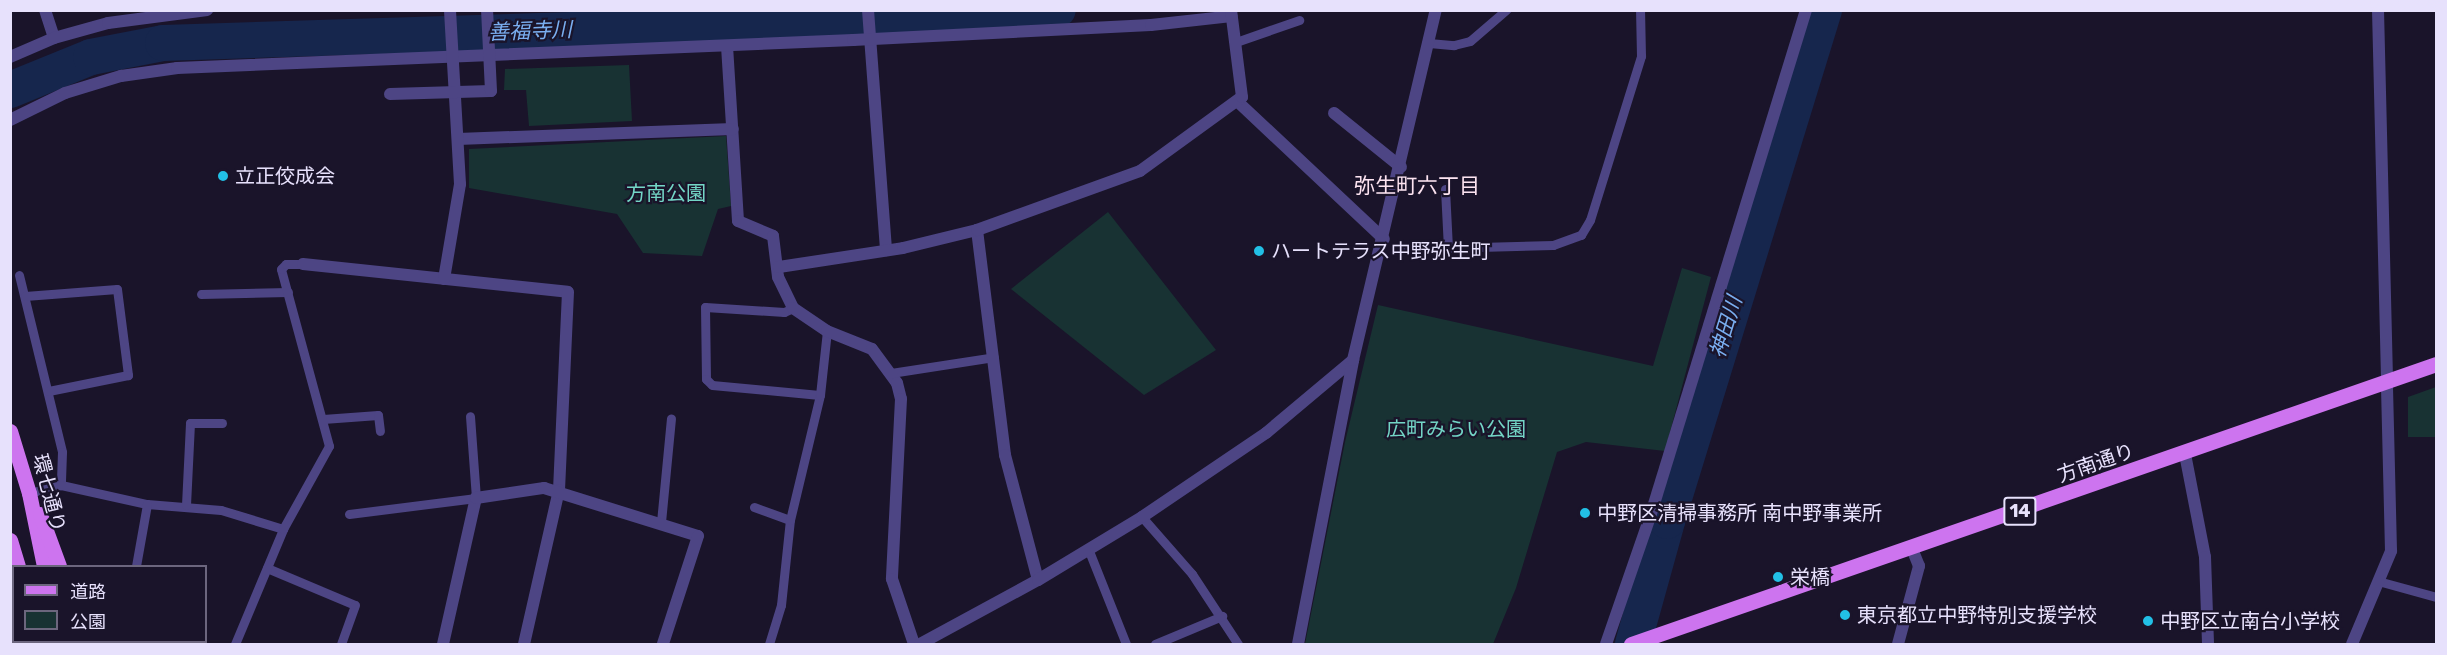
<!DOCTYPE html>
<html>
<head>
<meta charset="utf-8">
<style>
  body { margin:0 }
  #map { position:relative; width:2447px; height:655px; overflow:hidden; background:#1a142a; font-family:Rubik,"Noto Sans JP",sans-serif }
  div>[style] { position:absolute }
  [style*='--x'] { left:calc(var(--x)*1px); top:calc(var(--y)*1px); width:calc(var(--w)*1px); rotate:calc(var(--a)*1deg) }
  .green>* { inset:0; background:#183233 }
  .river>* { height:36px; margin:-18px; padding:0 18px; transform-origin:18px; border-radius:18px; background:#16264d }
  .service>* { height:9px; margin:-4.5px; padding:0 4.5px; transform-origin:4.5px; border-radius:4.5px; background:#4d4584 }
  .minor>* { height:12px; margin:-6px; padding:0 6px; transform-origin:6px; border-radius:6px; background:#4d4584 }
  .tertiary>* { height:12px; margin:-6px; padding:0 6px; transform-origin:6px; border-radius:6px; background:#4d4584 }
  .primary>* { height:15px; margin:-7.5px; padding:0 7.5px; transform-origin:7.5px; border-radius:7.5px; background:#cd74ef }
  .pedestrian-bridge>* { height:12px; margin:-6px; padding:0 6px; transform-origin:6px; border-radius:6px; background:#4d4584 }
  .dots>* { width:16px; height:16px; translate:-50% -50%; box-sizing:border-box; border:3px solid #1a142a; border-radius:50% }
  span { translate:-50% -50%; white-space:nowrap; text-align:center; line-height:1.15; -webkit-text-stroke:4.5px #1a142a; paint-order:stroke }
  .shield-label span { padding:2px 4px; background:#1a142a; border:2px solid; border-radius:4px; -webkit-text-stroke-width:0 }
  .shield-label { font-size:18px; color:#e7e1fc; font-weight:700 }
  .poi-label { font-size:20px; color:#e7e1fc }
  .left { translate:0 -50%; text-align:left }
  .park-label { font-size:20px; color:#73d5c6 }
  .street-label { font-size:20px; color:#e7e1fc }
  .water-label { font-size:21px; color:#7aaef0; font-style:italic }
  .neighbourhood-label { font-size:21px; color:#fce3f0 }
  .frame { position:absolute; inset:0; border:12px solid #e7e1fc; pointer-events:none }
  .legend { position:absolute; left:12px; top:565px; width:195px; height:78px; box-sizing:border-box; background:#1a142a; border:2px solid #6c667e; margin:0; padding:8px 10px; list-style:none; font-size:18px; color:#e7e1fc }
  .legend li { display:flex; align-items:center; gap:12px; height:30px }
  .legend b { width:30px; border:2px solid #6c667e }
</style>
</head>
<body>
<div id="map">
  <div class="green">
    <i style="clip-path:polygon(629px 65px,632px 121px,529px 126px,526px 90px,504px 90px,505px 69px)"></i>
    <i style="clip-path:polygon(726px 136px,731px 206px,718px 209px,702px 256px,643px 253px,617px 214px,469px 188px,469px 149px)"></i>
    <i style="clip-path:polygon(1108px 212px,1216px 350px,1144px 395px,1011px 289px)"></i>
    <i style="clip-path:polygon(1682px 268px,1711px 277px,1665px 451px,1586px 442px,1557px 452px,1516px 588px,1493px 644px,1305px 644px,1345px 442px,1378px 305px,1653px 366px)"></i>
    <i style="clip-path:polygon(2436px 387px,2436px 437px,2408px 437px,2408px 397px)"></i>
  </div>
  <div class="river">
    <i style="--x:10;--y:90;--w:87;--a:-22.2"></i>
    <i style="--x:91;--y:57;--w:73;--a:-11"></i>
    <i style="--x:163;--y:43;--w:719;--a:-1.83"></i>
    <i style="--x:882;--y:20;--w:176;--a:-3.3"></i>
    <i style="--x:1633;--y:644;--w:128;--a:-74.5"></i>
    <i style="--x:1667;--y:521;--w:535;--a:-72.92"></i>
  </div>
  <div class="service">
    <i style="--x:1236;--y:42;--w:67;--a:-19.2"></i>
    <i style="--x:1429;--y:43;--w:25;--a:5"></i>
    <i style="--x:1454;--y:45;--w:16;--a:-14"></i>
    <i style="--x:1470;--y:41;--w:48;--a:-40.7"></i>
    <i style="--x:1445;--y:189;--w:59;--a:87.1"></i>
    <i style="--x:1404;--y:249;--w:149;--a:-1.5"></i>
    <i style="--x:1553;--y:245;--w:30;--a:-20"></i>
    <i style="--x:1581;--y:235;--w:17;--a:-59"></i>
    <i style="--x:1590;--y:220;--w:172;--a:-72.7"></i>
    <i style="--x:1641;--y:56;--w:46;--a:-91.2"></i>
    <i style="--x:19;--y:275;--w:182;--a:76.3"></i>
    <i style="--x:62;--y:452;--w:33;--a:92"></i>
    <i style="--x:201;--y:294;--w:87;--a:-1.3"></i>
    <i style="--x:25;--y:296;--w:92;--a:-4.4"></i>
    <i style="--x:117;--y:289;--w:87;--a:82.7"></i>
    <i style="--x:128;--y:375;--w:81;--a:168.6"></i>
    <i style="--x:793;--y:308;--w:10;--a:156"></i>
    <i style="--x:784;--y:312;--w:79;--a:-176.4"></i>
    <i style="--x:705;--y:307;--w:72;--a:89.2"></i>
    <i style="--x:706;--y:379;--w:8;--a:45"></i>
    <i style="--x:712;--y:385;--w:108;--a:5.3"></i>
    <i style="--x:891;--y:373;--w:104;--a:-8.8"></i>
    <i style="--x:323;--y:419;--w:55;--a:-4.2"></i>
    <i style="--x:378;--y:415;--w:16;--a:83"></i>
    <i style="--x:29;--y:493;--w:33;--a:-14"></i>
    <i style="--x:61;--y:485;--w:88;--a:12.5"></i>
    <i style="--x:147;--y:504;--w:74;--a:4.6"></i>
    <i style="--x:221;--y:510;--w:65;--a:17"></i>
    <i style="--x:186;--y:505;--w:82;--a:-87.2"></i>
    <i style="--x:190;--y:423;--w:32;--a:0"></i>
    <i style="--x:754;--y:507;--w:38;--a:20"></i>
    <i style="--x:349;--y:514;--w:128;--a:-7.2"></i>
    <i style="--x:476;--y:498;--w:82;--a:-94.2"></i>
    <i style="--x:1142;--y:517;--w:76;--a:48.7"></i>
    <i style="--x:1192;--y:574;--w:84;--a:56.7"></i>
    <i style="--x:661;--y:522;--w:104;--a:-84.5"></i>
    <i style="--x:1089;--y:551;--w:100;--a:68.3"></i>
    <i style="--x:136;--y:566;--w:63;--a:-79.9"></i>
    <i style="--x:267;--y:568;--w:95;--a:22.8"></i>
    <i style="--x:355;--y:605;--w:41;--a:109.7"></i>
    <i style="--x:2378;--y:581;--w:60;--a:15.4"></i>
    <i style="--x:235;--y:644;--w:125;--a:-67.3"></i>
    <i style="--x:283;--y:529;--w:95;--a:-61"></i>
    <i style="--x:329;--y:446;--w:183;--a:-105.2"></i>
    <i style="--x:281;--y:269;--w:7;--a:-45"></i>
    <i style="--x:286;--y:264;--w:17;--a:0"></i>
    <i style="--x:769;--y:644;--w:41;--a:-72.9"></i>
    <i style="--x:781;--y:605;--w:85;--a:-84"></i>
    <i style="--x:790;--y:520;--w:129;--a:-76.5"></i>
    <i style="--x:820;--y:395;--w:64;--a:-83.8"></i>
    <i style="--x:1155;--y:644;--w:73;--a:-22.7"></i>
  </div>
  <div class="minor">
    <i style="--x:45;--y:10;--w:29;--a:72"></i>
    <i style="--x:868;--y:10;--w:241;--a:85.7"></i>
    <i style="--x:727;--y:46;--w:175;--a:86.4"></i>
    <i style="--x:738;--y:221;--w:38;--a:23"></i>
    <i style="--x:773;--y:236;--w:41;--a:83"></i>
    <i style="--x:778;--y:277;--w:34;--a:64"></i>
    <i style="--x:793;--y:308;--w:41;--a:34.1"></i>
    <i style="--x:827;--y:331;--w:48;--a:21.8"></i>
    <i style="--x:872;--y:349;--w:42;--a:53.7"></i>
    <i style="--x:897;--y:383;--w:16;--a:76"></i>
    <i style="--x:901;--y:399;--w:180;--a:92.9"></i>
    <i style="--x:892;--y:579;--w:69;--a:71.3"></i>
    <i style="--x:10;--y:57;--w:48;--a:-23.4"></i>
    <i style="--x:54;--y:38;--w:56;--a:-15.5"></i>
    <i style="--x:108;--y:23;--w:100;--a:-7.5"></i>
    <i style="--x:1238;--y:102;--w:200;--a:43.2"></i>
    <i style="--x:1334;--y:113;--w:86;--a:38.9"></i>
    <i style="--x:10;--y:120;--w:61;--a:-26.1"></i>
    <i style="--x:65;--y:93;--w:59;--a:-16.9"></i>
    <i style="--x:121;--y:76;--w:57;--a:-8.1"></i>
    <i style="--x:177;--y:68;--w:677;--a:-2.37"></i>
    <i style="--x:853;--y:40;--w:298;--a:-2.9"></i>
    <i style="--x:1151;--y:25;--w:81;--a:-6.3"></i>
    <i style="--x:458;--y:139;--w:275;--a:-2.1"></i>
    <i style="--x:977;--y:230;--w:227;--a:82.9"></i>
    <i style="--x:1005;--y:455;--w:129;--a:75.2"></i>
    <i style="--x:303;--y:264;--w:266;--a:6"></i>
    <i style="--x:568;--y:292;--w:198;--a:92.6"></i>
    <i style="--x:559;--y:490;--w:158;--a:102.8"></i>
    <i style="--x:779;--y:267;--w:125;--a:-8.7"></i>
    <i style="--x:903;--y:248;--w:76;--a:-13.7"></i>
    <i style="--x:977;--y:230;--w:173;--a:-19.9"></i>
    <i style="--x:1140;--y:171;--w:126;--a:-36"></i>
    <i style="--x:1242;--y:97;--w:88;--a:-97.2"></i>
    <i style="--x:444;--y:279;--w:96;--a:-80.4"></i>
    <i style="--x:460;--y:184;--w:174;--a:-93.3"></i>
    <i style="--x:2185;--y:454;--w:105;--a:79"></i>
    <i style="--x:2205;--y:557;--w:87;--a:88"></i>
    <i style="--x:170;--y:642;--w:6;--a:18"></i>
    <i style="--x:443;--y:644;--w:150;--a:-77.3"></i>
    <i style="--x:476;--y:498;--w:69;--a:-8.4"></i>
    <i style="--x:544;--y:488;--w:161;--a:17.3"></i>
    <i style="--x:698;--y:536;--w:114;--a:108"></i>
    <i style="--x:920;--y:644;--w:134;--a:-28.5"></i>
    <i style="--x:1038;--y:580;--w:122;--a:-31.2"></i>
    <i style="--x:1142;--y:517;--w:150;--a:-34.1"></i>
    <i style="--x:1266;--y:433;--w:114;--a:-40"></i>
    <i style="--x:1298;--y:644;--w:289;--a:-79"></i>
    <i style="--x:1353;--y:360;--w:360;--a:-76.7"></i>
    <i style="--x:1606;--y:644;--w:134;--a:-70.9"></i>
    <i style="--x:1650;--y:517;--w:530;--a:-72.9"></i>
    <i style="--x:1898;--y:644;--w:81;--a:-74.9"></i>
    <i style="--x:1919;--y:566;--w:18;--a:-112"></i>
    <i style="--x:2352;--y:644;--w:101;--a:-67.2"></i>
    <i style="--x:2391;--y:551;--w:169;--a:-91.4"></i>
  </div>
  <div class="tertiary">
    <i style="--x:2378;--y:10;--w:372;--a:88.6"></i>
  </div>
  <div class="primary">
    <i style="--x:10;--y:431;--w:65;--a:73"></i>
    <i style="--x:29;--y:493;--w:75;--a:78.4"></i>
    <i style="--x:40;--y:514;--w:55;--a:69.9"></i>
    <i style="--x:10;--y:540;--w:27;--a:73"></i>
    <i style="--x:10;--y:642;--w:2;--a:63"></i>
    <i style="--x:32;--y:642;--w:2;--a:63"></i>
    <i style="--x:54;--y:642;--w:2;--a:63"></i>
    <i style="--x:73;--y:642;--w:2;--a:63"></i>
    <i style="--x:1631;--y:644;--w:852;--a:-19.18"></i>
  </div>
  <div class="pedestrian-bridge">
    <i style="--x:390;--y:94;--w:101;--a:-1.7"></i>
    <i style="--x:491;--y:91;--w:81;--a:-92.8"></i>
  </div>
  <div class="dots">
    <i style="left:223px;top:176px;background:#22c0e6"></i>
    <i style="left:1259px;top:251px;background:#22c0e6"></i>
    <i style="left:1585px;top:513px;background:#22c0e6"></i>
    <i style="left:1778px;top:577px;background:#22c0e6"></i>
    <i style="left:1845px;top:615px;background:#22c0e6"></i>
    <i style="left:2148px;top:621px;background:#22c0e6"></i>
  </div>
  <div class="shield-label">
    <span style="left:2020px;top:511px">14</span>
  </div>
  <div class="poi-label">
    <span class="left" style="left:235px;top:176px">立正佼成会</span>
    <span class="left" style="left:1271px;top:251px">ハートテラス中野弥生町</span>
    <span class="left" style="left:1597px;top:513px">中野区清掃事務所 南中野事業所</span>
    <span class="left" style="left:1790px;top:577px">栄橋</span>
    <span class="left" style="left:1857px;top:615px">東京都立中野特別支援学校</span>
    <span class="left" style="left:2160px;top:621px">中野区立南台小学校</span>
  </div>
  <div class="park-label">
    <span style="left:666px;top:193px">方南公園</span>
    <span style="left:1456px;top:429px">広町みらい公園</span>
  </div>
  <div class="street-label">
    <span style="left:2096px;top:463px;rotate:-19deg">方南通り</span>
    <span style="left:49px;top:493px;rotate:76deg">環七通り</span>
  </div>
  <div class="water-label">
    <span style="left:530px;top:31px;rotate:-2deg">善福寺川</span>
    <span style="left:1726px;top:327px;rotate:-73deg">神田川</span>
  </div>
  <div class="neighbourhood-label">
    <span style="left:1417px;top:186px">弥生町六丁目</span>
  </div>
  <div class="frame"></div>
  <ul class="legend">
  <li><b style="height:8px;background:#cd74ef"></b>道路</li>
  <li><b style="height:16px;background:#183233"></b>公園</li>
  </ul>
</div>
</body>
</html>
